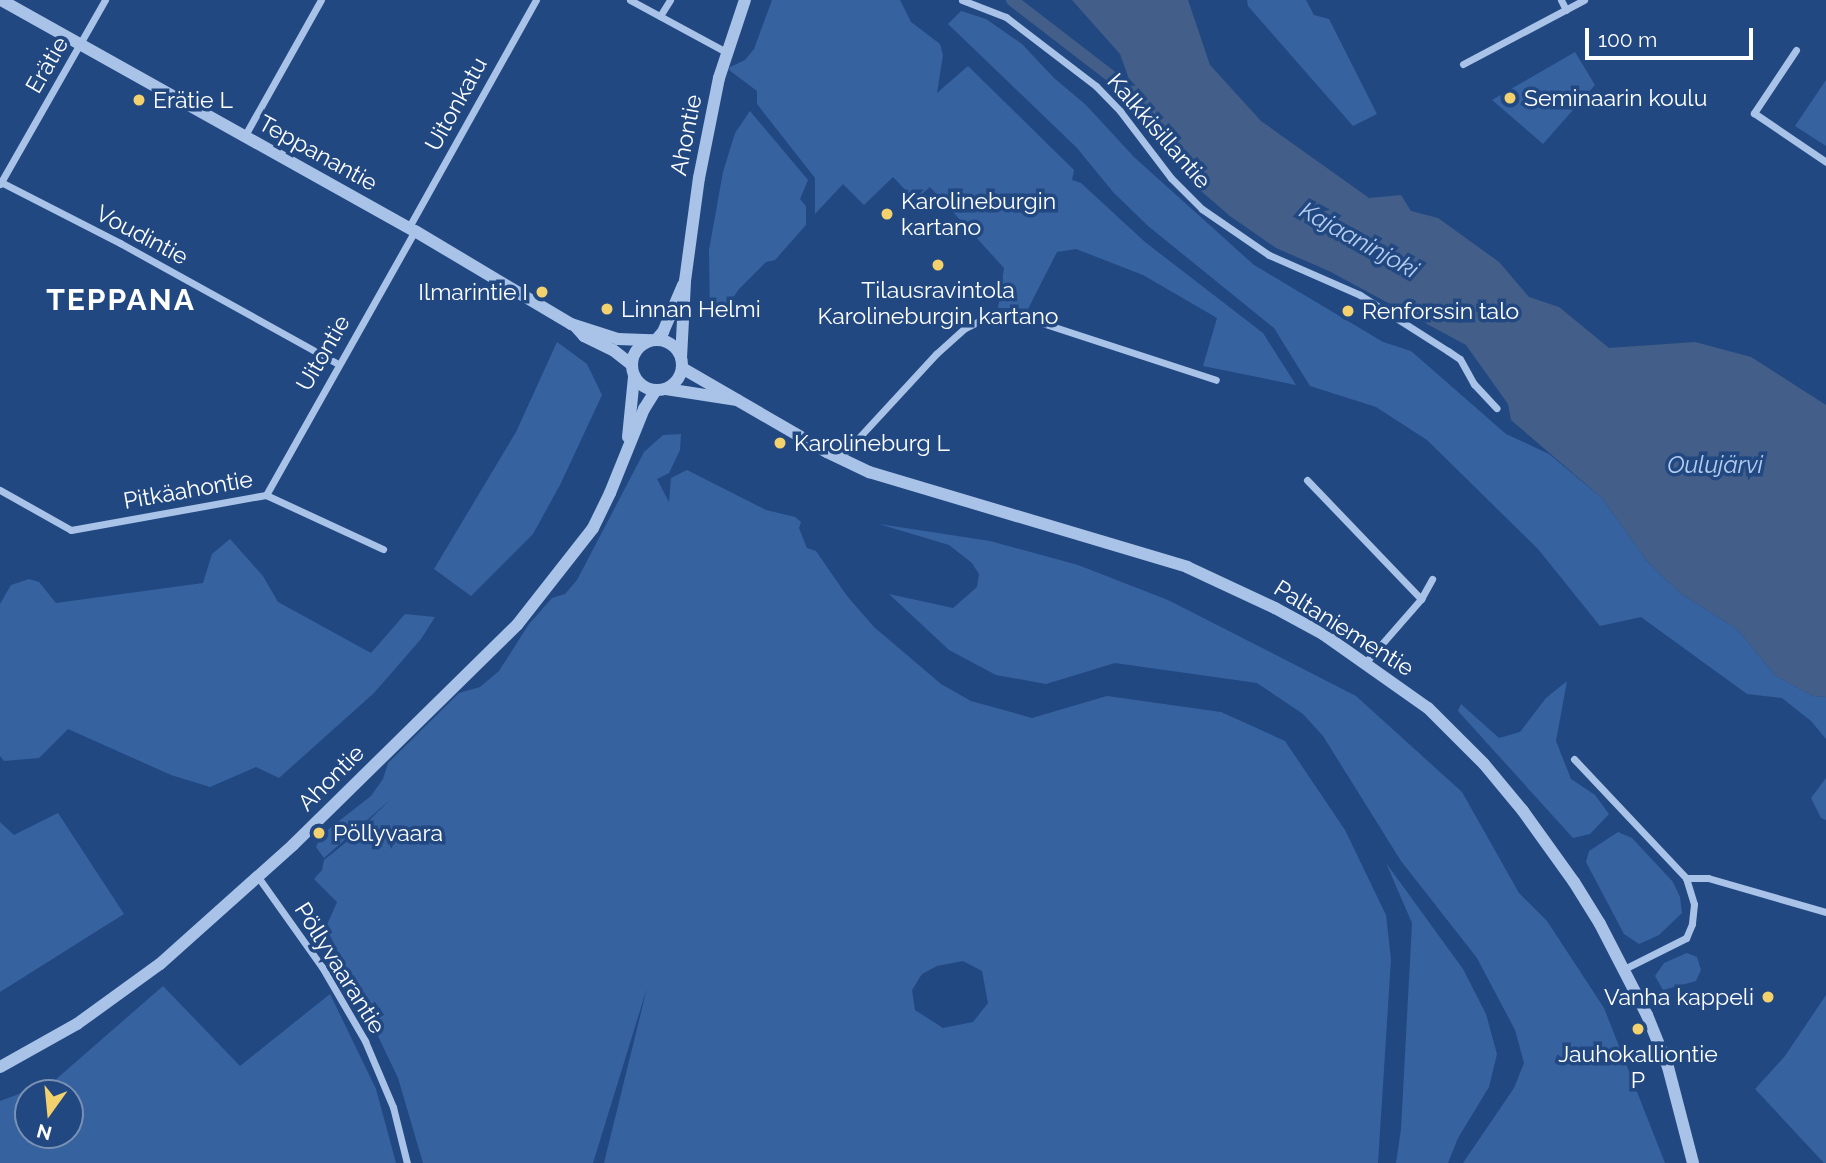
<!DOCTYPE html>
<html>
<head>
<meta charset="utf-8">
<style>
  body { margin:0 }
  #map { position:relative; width:1826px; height:1163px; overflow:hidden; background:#224882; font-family:Raleway,sans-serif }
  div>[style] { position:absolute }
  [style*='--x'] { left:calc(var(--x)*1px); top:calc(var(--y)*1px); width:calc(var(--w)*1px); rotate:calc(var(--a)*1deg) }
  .green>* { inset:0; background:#3662a0 }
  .water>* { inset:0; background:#435f89 }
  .canal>* { height:12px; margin:-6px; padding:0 6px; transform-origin:6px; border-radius:6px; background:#435f89 }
  .minor>* { height:7px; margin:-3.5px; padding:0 3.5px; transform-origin:3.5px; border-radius:3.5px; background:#a9c3e8 }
  .tertiary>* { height:12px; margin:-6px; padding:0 6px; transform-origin:6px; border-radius:6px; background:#a9c3e8 }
  .tertiary>.ring { margin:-6px; padding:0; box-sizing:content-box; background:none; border:12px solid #a9c3e8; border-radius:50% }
  .dots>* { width:19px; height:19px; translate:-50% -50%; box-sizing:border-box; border:4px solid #224882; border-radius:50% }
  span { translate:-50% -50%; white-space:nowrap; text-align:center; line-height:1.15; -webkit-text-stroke:7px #224882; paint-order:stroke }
  .street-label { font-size:23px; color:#fff }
  .poi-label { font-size:23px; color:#fff }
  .left { translate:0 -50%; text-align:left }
  .right { translate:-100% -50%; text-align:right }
  .water-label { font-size:24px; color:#b5cdef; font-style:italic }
  .district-label { font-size:30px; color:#fff; font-weight:700; letter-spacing:2px }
  .north { position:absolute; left:14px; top:1079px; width:70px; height:70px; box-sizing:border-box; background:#224882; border:2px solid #7a91b4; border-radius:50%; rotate:195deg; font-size:19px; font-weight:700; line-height:28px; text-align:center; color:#fff }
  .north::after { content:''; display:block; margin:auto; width:24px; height:32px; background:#f3d16c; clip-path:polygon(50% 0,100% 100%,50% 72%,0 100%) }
  .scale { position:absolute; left:1585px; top:28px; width:168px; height:32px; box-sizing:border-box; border:4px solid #fff; border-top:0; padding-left:9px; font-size:21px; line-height:24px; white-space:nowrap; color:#fff; -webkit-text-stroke:5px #224882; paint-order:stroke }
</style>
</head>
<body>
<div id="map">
  <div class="green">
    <i style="clip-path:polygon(772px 0,900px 0,911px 22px,940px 44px,943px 55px,937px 93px,968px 66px,1074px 170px,1072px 180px,1081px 183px,1145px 242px,1263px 333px,1296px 385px,1203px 366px,1217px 318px,1143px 275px,1076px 249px,1057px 252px,1028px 309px,998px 308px,1004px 268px,930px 187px,915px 200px,893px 177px,864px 205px,843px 184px,815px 214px,815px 178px,757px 104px,757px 91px,729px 70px,730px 67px,745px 60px,754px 49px)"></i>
    <i style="clip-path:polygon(1247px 0,1306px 0,1314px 15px,1329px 19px,1377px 114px,1353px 126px,1248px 6px)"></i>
    <i style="clip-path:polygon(961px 11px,986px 19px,1022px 44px,1054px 78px,1086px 105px,1134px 157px,1254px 265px,1383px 342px,1411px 351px,1506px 434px,1549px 454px,1602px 498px,1647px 561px,1680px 593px,1737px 629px,1776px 676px,1813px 696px,1826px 697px,1826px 739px,1811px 721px,1782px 698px,1747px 694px,1641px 617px,1600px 626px,1538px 549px,1427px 440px,1376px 407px,1310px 386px,1274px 328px,1148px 226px,1113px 192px,1077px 148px,948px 24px)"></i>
    <i style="clip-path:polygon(1575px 52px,1595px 85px,1543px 144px,1492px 100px)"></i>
    <i style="clip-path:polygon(1826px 80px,1826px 146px,1795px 126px)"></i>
    <i style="clip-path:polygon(750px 111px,808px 180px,800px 199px,806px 206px,806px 225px,775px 260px,766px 262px,739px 289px,720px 317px,710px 317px,709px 250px,723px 172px,735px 133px)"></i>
    <i style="clip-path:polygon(557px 342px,587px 364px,602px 395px,560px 485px,533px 534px,471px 596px,434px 569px,516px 432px)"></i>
    <i style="clip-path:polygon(evenodd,681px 434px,680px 450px,669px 473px,657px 479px,669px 502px,671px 478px,687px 470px,766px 510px,795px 517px,801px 522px,799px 528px,807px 548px,816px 551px,847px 596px,874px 627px,941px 684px,971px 701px,1032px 718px,1107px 696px,1221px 712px,1285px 741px,1345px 830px,1386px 915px,1391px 959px,1378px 1163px,604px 1163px,647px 988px,593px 1163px,423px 1163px,398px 1078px,326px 927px,337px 902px,314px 879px,322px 870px,324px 860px,349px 840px,391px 799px,324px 858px,316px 847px,321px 835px,371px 796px,383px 779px,388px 763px,459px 693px,480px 687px,499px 671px,529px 624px,552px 598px,565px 594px,577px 580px,644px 452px,663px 435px,681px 434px,963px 961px,982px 971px,988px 1003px,973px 1022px,943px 1028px,915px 1010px,912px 990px,922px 974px,937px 966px,963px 961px)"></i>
    <i style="clip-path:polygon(879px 524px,990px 541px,1078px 565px,1168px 600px,1356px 696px,1462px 792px,1519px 893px,1547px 921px,1604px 1008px,1665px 1163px,1463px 1163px,1514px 1088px,1524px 1063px,1515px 1030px,1477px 958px,1401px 861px,1323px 736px,1303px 714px,1257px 683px,1115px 663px,1046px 684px,996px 675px,949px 650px,889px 594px,953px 608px,977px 587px,979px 574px,972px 563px,949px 545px)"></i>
    <i style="clip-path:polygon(230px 539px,263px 576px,278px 602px,371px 653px,405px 614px,435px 617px,421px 639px,374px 693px,279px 778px,256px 767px,210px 787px,171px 775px,68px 729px,39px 758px,4px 761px,0 756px,0 604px,11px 585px,29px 579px,39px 582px,56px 603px,203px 583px,212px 554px)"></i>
    <i style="clip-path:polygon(1567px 681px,1556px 741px,1571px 779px,1595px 795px,1609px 814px,1590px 834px,1573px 838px,1458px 711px,1461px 704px,1499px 738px,1520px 732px,1546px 698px)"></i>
    <i style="clip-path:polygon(1826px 778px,1826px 820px,1821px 818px,1811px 798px)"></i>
    <i style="clip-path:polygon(58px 813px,124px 914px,0 992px,0 822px,14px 835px)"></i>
    <i style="clip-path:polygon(1618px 832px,1632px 838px,1673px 882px,1680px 897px,1682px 913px,1659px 935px,1639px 944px,1624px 934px,1586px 862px,1589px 851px)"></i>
    <i style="clip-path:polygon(1386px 863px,1463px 969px,1486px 1014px,1497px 1054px,1489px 1087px,1458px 1138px,1448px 1163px,1396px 1163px,1401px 1129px,1412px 923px)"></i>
    <i style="clip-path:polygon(1687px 953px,1697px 957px,1701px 970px,1696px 981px,1663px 990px,1655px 976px,1664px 963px)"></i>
    <i style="clip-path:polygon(evenodd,163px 986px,240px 1066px,330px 994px,376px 1089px,396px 1163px,0 1163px,0 1101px,54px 1081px,163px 986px,70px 1093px,70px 1135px,28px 1135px,28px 1093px,70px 1093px)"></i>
    <i style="clip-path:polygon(1826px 995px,1826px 1163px,1824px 1163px,1755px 1089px,1785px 1056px)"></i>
  </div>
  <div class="water">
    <i style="clip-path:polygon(1072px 0,1188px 0,1210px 65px,1261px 121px,1369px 198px,1401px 195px,1411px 211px,1438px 218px,1499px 262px,1529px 297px,1559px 307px,1609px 348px,1695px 342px,1751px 357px,1826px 405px,1826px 697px,1813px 696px,1776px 676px,1737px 629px,1680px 593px,1647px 561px,1602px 498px,1511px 420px,1508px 404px,1466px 345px,1329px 271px,1276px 248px,1230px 216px,1194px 185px,1125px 87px,1128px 76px,1120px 54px)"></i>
  </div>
  <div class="canal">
    <i style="--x:1012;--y:0;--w:143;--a:37.6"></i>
  </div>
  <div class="minor">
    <i style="--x:630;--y:0;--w:109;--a:28.4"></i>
    <i style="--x:962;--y:0;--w:47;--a:21.1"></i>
    <i style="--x:1006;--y:17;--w:113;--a:37.5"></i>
    <i style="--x:1096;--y:86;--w:35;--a:46"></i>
    <i style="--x:1120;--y:111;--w:84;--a:52.7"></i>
    <i style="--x:1171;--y:178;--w:44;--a:45"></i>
    <i style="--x:1202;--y:209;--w:81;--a:34.5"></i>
    <i style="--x:1269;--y:255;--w:99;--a:23.7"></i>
    <i style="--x:1360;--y:295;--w:104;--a:32.5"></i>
    <i style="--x:1448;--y:351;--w:14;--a:34"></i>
    <i style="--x:1460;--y:359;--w:29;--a:61"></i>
    <i style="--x:1474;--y:384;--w:33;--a:47"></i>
    <i style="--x:1561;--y:0;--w:11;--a:63"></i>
    <i style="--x:660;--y:16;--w:19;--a:-58"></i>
    <i style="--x:1796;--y:50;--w:76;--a:123.7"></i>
    <i style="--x:1754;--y:113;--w:87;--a:34.2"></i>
    <i style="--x:1463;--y:64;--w:137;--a:-27.9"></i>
    <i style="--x:244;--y:137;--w:157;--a:-60.7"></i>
    <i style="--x:1;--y:182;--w:134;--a:27.1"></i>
    <i style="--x:120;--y:243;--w:249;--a:29"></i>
    <i style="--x:0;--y:184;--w:212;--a:-60.3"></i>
    <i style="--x:409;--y:227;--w:260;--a:-60.8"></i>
    <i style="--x:840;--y:458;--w:142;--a:-47.3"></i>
    <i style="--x:936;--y:354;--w:39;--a:-42"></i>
    <i style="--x:965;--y:328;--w:30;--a:-26"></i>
    <i style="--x:992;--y:315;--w:48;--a:8.5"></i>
    <i style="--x:1039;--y:322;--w:186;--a:18.1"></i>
    <i style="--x:1307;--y:480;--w:165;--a:46.2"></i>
    <i style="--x:0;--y:490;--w:81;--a:29.4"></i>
    <i style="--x:71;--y:530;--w:198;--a:-10.2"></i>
    <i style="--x:266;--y:495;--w:129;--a:24.8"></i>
    <i style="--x:266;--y:495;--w:303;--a:-60.6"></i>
    <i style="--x:1366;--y:662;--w:84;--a:-48.9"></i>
    <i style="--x:1421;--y:599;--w:23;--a:-61"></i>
    <i style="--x:1574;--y:759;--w:163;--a:46.7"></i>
    <i style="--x:1686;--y:878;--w:27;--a:73"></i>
    <i style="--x:1694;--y:904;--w:20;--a:96"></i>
    <i style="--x:1692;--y:924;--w:15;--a:113"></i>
    <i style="--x:1686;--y:938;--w:69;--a:153.4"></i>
    <i style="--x:258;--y:877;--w:110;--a:54.6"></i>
    <i style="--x:322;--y:967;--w:86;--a:59.8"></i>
    <i style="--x:365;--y:1041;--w:72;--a:67"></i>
    <i style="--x:393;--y:1107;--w:58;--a:76"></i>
    <i style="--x:1686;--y:878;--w:22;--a:0"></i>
    <i style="--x:1708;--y:878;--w:123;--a:16.1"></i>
  </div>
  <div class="tertiary">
    <i style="--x:1;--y:0;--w:474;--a:29.2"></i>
    <i style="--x:415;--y:231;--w:182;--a:30.8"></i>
    <i style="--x:571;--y:324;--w:49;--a:17.7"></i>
    <i style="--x:618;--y:339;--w:33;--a:2"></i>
    <i style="--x:576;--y:327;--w:12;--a:48"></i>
    <i style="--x:584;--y:336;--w:32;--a:26"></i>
    <i style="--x:613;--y:350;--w:23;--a:38"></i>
    <i class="ring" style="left:632px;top:340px;width:38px;height:38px"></i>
    <i style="--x:656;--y:340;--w:11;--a:-49"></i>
    <i style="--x:663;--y:332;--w:51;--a:-66.9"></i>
    <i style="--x:681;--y:358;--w:77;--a:-87"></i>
    <i style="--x:685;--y:281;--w:104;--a:-82.3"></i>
    <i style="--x:699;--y:178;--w:102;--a:-78.7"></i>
    <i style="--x:719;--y:78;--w:82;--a:-71.6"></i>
    <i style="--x:682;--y:368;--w:168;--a:30.1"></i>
    <i style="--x:827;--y:452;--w:47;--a:25.5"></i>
    <i style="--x:869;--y:472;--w:332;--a:16.6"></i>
    <i style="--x:1187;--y:567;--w:97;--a:25"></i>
    <i style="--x:1275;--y:608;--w:55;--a:28.4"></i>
    <i style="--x:1323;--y:634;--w:128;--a:35.2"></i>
    <i style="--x:1428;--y:708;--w:79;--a:45"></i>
    <i style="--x:1484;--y:764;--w:61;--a:50.3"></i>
    <i style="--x:1523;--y:811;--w:87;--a:54.3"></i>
    <i style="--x:1574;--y:882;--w:49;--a:58.2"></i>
    <i style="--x:1600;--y:924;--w:102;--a:62.7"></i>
    <i style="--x:1647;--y:1015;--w:56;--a:68"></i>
    <i style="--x:1668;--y:1067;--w:99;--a:75.4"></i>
    <i style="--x:666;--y:389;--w:72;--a:8.8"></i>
    <i style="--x:628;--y:437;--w:60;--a:-84.3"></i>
    <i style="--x:0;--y:1067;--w:88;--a:-29.2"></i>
    <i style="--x:77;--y:1024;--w:102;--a:-35.9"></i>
    <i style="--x:160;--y:964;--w:178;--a:-41.8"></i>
    <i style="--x:293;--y:845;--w:314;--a:-44.5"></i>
    <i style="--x:517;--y:625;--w:123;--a:-51.9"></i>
    <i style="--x:593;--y:528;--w:39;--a:-64"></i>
    <i style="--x:610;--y:493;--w:91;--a:-68"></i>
    <i style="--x:644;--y:409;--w:22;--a:-58"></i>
  </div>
  <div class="dots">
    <i style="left:1510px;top:98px;background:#f3d16c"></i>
    <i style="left:139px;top:100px;background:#f3d16c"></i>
    <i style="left:887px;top:214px;background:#f3d16c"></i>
    <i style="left:938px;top:265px;background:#f3d16c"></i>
    <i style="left:542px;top:292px;background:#f3d16c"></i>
    <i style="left:607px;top:309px;background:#f3d16c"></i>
    <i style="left:1348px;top:311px;background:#f3d16c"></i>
    <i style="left:780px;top:443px;background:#f3d16c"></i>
    <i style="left:319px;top:833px;background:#f3d16c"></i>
    <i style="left:1768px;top:997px;background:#f3d16c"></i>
    <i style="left:1638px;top:1029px;background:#f3d16c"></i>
  </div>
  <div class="street-label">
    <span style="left:47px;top:65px;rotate:-60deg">Erätie</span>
    <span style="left:456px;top:104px;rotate:-61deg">Uitonkatu</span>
    <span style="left:1159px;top:131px;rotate:49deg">Kalkkisillantie</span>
    <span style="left:686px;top:135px;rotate:-79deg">Ahontie</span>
    <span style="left:318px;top:153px;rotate:29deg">Teppanantie</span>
    <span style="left:142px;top:235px;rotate:28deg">Voudintie</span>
    <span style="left:323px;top:353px;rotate:-60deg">Uitontie</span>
    <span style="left:188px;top:490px;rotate:-10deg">Pitkäahontie</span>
    <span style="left:1344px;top:628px;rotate:32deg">Paltaniementie</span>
    <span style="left:331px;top:778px;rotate:-45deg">Ahontie</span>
    <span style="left:340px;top:968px;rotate:58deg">Pöllyvaarantie</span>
  </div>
  <div class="poi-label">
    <span class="left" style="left:1524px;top:98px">Seminaarin koulu</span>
    <span class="left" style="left:153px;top:100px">Erätie L</span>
    <span class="left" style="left:901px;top:214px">Karolineburgin<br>kartano</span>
    <span style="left:938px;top:303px">Tilausravintola<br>Karolineburgin kartano</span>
    <span class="right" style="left:528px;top:292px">Ilmarintie I</span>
    <span class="left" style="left:621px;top:309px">Linnan Helmi</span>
    <span class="left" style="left:1362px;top:311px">Renforssin talo</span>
    <span class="left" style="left:794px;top:443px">Karolineburg L</span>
    <span class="left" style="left:333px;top:833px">Pöllyvaara</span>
    <span class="right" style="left:1754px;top:997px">Vanha kappeli</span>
    <span style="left:1638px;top:1067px">Jauhokalliontie<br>P</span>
  </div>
  <div class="water-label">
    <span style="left:1359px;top:240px;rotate:29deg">Kajaaninjoki</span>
    <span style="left:1715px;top:465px">Oulujärvi</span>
  </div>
  <div class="district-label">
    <span style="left:121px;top:300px">TEPPANA</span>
  </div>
  <div class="north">N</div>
  <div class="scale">100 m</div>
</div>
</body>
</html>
